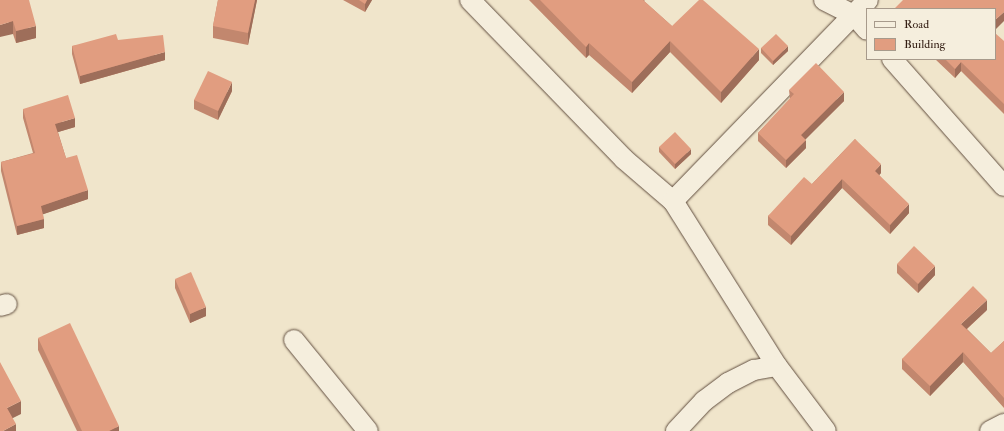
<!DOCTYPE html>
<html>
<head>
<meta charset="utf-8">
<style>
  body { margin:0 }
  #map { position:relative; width:1004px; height:431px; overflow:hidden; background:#f0e5cb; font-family:"IM FELL Double Pica",serif }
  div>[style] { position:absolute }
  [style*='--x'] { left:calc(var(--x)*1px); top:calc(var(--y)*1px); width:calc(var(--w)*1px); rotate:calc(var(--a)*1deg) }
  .roads { filter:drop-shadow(0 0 1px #614e3f) drop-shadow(0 0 1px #614e3f) }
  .minor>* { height:20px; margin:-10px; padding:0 10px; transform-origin:10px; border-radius:10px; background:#f5eedd }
  .wall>* { inset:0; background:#c2876e }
  .shaded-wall>* { inset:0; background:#9e6e5a }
  .building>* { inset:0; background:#e19d80 }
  span { translate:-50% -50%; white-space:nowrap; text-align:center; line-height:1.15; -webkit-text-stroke:3px #f5eedd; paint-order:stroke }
  .legend { position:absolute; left:866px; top:8px; width:130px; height:52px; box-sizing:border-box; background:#f5eedd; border:1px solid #a79a8b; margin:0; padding:5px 7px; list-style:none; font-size:12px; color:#311b10 }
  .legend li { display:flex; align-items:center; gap:8px; height:20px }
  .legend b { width:20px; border:1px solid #a79a8b }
</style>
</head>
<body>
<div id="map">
  <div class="roads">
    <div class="minor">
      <i style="--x:470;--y:0;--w:221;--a:45.9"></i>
      <i style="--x:624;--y:159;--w:65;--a:40.6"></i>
      <i style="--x:673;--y:201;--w:195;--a:57.8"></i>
      <i style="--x:777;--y:366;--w:81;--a:53"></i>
      <i style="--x:824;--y:0;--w:35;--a:27"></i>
      <i style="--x:855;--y:16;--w:18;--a:49"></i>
      <i style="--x:892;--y:59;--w:169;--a:48.6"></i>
      <i style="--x:673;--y:201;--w:280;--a:-45.9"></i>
      <i style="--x:0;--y:306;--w:7;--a:-16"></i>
      <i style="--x:294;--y:340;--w:117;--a:50.9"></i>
      <i style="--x:676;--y:431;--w:41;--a:-47"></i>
      <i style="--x:704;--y:401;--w:30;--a:-37"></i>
      <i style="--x:728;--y:383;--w:29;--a:-27"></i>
      <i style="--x:754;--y:370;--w:23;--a:-10"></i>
      <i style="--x:990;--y:431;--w:16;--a:-27"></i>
    </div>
  </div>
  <div class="wall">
    <i style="clip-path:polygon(0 0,36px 38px,16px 43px,13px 34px)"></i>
    <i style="clip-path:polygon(218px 0,257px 0,248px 45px,213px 38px,213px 26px)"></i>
    <i style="clip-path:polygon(343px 0,372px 0,365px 12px)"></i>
    <i style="clip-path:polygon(529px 0,645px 0,644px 1px,672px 26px,759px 60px,721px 103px,670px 52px,632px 93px,589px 55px,586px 58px)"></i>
    <i style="clip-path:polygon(118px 40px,165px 60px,80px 84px,72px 54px,72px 46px)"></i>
    <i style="clip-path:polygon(1004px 41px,1004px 114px,961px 71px,955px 78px,935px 59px,995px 59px)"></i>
    <i style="clip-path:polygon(761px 48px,788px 51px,773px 65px,761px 53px)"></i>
    <i style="clip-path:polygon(789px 90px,844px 101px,805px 139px,806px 148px,786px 168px,758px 141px,758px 133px,790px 99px)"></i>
    <i style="clip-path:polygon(232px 91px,218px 120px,194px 109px,194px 100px)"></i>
    <i style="clip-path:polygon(23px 109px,75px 127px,58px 132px,66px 158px,88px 199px,43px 214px,44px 228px,17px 235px,1px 171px,1px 162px,33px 153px,23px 118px)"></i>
    <i style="clip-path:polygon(855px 139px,881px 173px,879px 175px,909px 213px,890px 234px,842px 188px,791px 245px,768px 225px,768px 216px,812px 184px)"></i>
    <i style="clip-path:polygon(659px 147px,691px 154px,675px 169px,659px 152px)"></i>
    <i style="clip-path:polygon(897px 264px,935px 275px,918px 293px,897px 273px)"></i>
    <i style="clip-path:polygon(175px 279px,206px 316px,190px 323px,175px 288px)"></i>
    <i style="clip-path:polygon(987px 310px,967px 329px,991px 353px,1004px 341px,1004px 408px,963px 362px,930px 396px,902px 369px,902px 359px)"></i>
    <i style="clip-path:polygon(38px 338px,119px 431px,77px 431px,38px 350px)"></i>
  </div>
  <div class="shaded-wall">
    <i style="clip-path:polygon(255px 0,257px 0,248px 45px,248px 33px)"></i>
    <i style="clip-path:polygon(367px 0,372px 0,365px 12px,365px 4px)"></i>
    <i style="clip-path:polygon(1004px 12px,1004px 21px,995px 30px,995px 20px)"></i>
    <i style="clip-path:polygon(13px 21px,13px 34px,0 37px,0 25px)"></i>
    <i style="clip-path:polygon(36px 26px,36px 38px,16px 43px,16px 31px)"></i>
    <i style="clip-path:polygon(670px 41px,670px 52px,632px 93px,632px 82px)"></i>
    <i style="clip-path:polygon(589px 43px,589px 55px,586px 58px,586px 47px)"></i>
    <i style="clip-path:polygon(788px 46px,788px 51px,773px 65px,773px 61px)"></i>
    <i style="clip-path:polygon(759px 49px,759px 60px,721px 103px,721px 92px)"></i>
    <i style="clip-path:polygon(165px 52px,165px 60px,80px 84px,80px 76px)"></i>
    <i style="clip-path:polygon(961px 62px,961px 71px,955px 78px,955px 69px)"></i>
    <i style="clip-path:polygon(232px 82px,232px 91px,218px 120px,218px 111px)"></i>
    <i style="clip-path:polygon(844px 92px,844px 101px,801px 144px,801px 135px)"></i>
    <i style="clip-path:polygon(75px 118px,75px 127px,55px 133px,55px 124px)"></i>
    <i style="clip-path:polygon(806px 140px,806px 148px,786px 168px,786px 160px)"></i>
    <i style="clip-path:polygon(691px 149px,691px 154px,675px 169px,675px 164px)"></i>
    <i style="clip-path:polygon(881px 164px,881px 173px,875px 180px,875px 171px)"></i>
    <i style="clip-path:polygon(842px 179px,842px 188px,791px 245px,791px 236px)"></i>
    <i style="clip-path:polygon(88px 190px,88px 199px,41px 215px,41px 206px)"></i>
    <i style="clip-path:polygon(909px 204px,909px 213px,890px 234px,890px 225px)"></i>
    <i style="clip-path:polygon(44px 219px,44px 228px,17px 235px,17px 226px)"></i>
    <i style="clip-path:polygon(935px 266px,935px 275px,918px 293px,918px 284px)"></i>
    <i style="clip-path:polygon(987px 300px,987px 310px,961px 334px,961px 324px)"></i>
    <i style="clip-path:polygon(206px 307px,206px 316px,190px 323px,190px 314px)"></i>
    <i style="clip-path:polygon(963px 352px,963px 362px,930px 396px,930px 386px)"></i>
    <i style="clip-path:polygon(21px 401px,21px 414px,7px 421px,7px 408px)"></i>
    <i style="clip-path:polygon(16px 424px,16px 431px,3px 431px)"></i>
    <i style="clip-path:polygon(119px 426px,119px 431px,109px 431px)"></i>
  </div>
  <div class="building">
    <i style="clip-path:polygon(0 0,29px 0,36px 26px,16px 31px,13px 21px,0 25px)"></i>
    <i style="clip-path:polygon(218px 0,255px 0,248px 33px,213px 26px)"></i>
    <i style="clip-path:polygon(359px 0,367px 0,365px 4px)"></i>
    <i style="clip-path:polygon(540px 0,643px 0,672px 26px,699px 0,703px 0,759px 49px,721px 92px,670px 41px,632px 82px,589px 43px,586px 47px)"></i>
    <i style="clip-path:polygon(903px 0,1004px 0,1004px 12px,995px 20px,995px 9px,894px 9px)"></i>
    <i style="clip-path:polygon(995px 33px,1004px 41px,1004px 104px,961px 62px,955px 69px,945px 59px,995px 59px)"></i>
    <i style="clip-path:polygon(116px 34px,118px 40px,163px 35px,165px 52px,80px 76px,72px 46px)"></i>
    <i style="clip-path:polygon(776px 34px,788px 46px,773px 61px,761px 48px)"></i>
    <i style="clip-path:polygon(816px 63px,844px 92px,801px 135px,806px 140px,786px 160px,758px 133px,794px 94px,789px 90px)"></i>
    <i style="clip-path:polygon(208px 71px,232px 82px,218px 111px,194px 100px)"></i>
    <i style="clip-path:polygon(68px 95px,75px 118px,55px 124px,66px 158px,77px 155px,88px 190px,41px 206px,44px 219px,17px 226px,1px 162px,35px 153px,23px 109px)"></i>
    <i style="clip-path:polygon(675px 132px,691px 149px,675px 164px,659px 147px)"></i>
    <i style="clip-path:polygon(855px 139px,881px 164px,875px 171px,909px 204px,890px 225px,842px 179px,791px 236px,768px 216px,804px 177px,812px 184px)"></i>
    <i style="clip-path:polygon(914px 246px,935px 266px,918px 284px,897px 264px)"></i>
    <i style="clip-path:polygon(191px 272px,206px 307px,190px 314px,175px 279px)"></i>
    <i style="clip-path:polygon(973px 286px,987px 300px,961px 324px,991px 353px,1004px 341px,1004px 398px,963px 352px,930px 386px,902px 359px)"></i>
    <i style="clip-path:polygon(70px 323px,119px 426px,109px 431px,82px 431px,38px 338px)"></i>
    <i style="clip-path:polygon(0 362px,21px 401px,7px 408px,16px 424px,3px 431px,0 431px)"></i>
  </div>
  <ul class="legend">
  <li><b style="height:5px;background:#f5eedd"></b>Road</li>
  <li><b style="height:11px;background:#e19d80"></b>Building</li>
  </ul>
</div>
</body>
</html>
